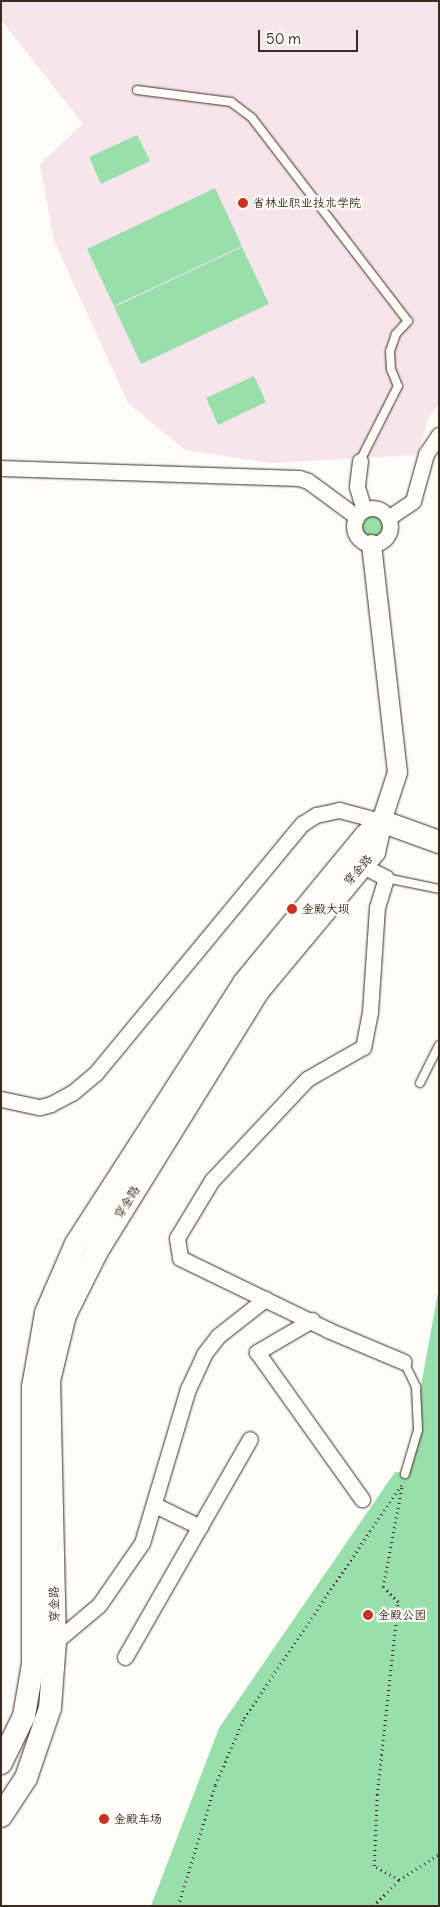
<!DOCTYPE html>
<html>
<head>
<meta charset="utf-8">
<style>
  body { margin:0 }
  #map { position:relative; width:440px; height:1907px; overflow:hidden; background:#fdfcf7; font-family:Delius,"LXGW WenKai TC",sans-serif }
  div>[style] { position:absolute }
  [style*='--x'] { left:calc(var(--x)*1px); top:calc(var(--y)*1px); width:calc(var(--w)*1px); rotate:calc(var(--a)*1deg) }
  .built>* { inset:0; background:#f6e6eb }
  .green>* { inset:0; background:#99dfac }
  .round { border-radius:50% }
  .path>* { height:2.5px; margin-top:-1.25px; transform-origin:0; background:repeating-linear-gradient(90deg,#3b2a1e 0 1px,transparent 0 5px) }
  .roads { filter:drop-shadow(0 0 1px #3b2a1e) drop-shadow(0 0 1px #3b2a1e) }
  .service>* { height:8px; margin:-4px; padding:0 4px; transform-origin:4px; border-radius:4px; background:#fdfcf7 }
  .minor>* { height:15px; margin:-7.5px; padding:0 7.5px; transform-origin:7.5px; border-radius:7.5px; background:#fdfcf7 }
  .minor>.ring { margin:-7.5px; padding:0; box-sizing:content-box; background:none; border:15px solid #fdfcf7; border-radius:50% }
  .tertiary>* { height:19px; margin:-9.5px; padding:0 9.5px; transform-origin:9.5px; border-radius:9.5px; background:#fdfcf7 }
  .secondary>* { height:22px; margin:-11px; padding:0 11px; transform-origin:11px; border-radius:11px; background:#fdfcf7 }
  .dots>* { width:14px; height:14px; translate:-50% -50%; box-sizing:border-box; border:2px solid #fdfcf7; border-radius:50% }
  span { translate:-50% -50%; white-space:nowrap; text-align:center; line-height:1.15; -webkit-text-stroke:4.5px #fdfcf7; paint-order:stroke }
  .poi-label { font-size:12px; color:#3b2a1e }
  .left { translate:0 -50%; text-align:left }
  .street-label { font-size:12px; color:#3b2a1e }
  .frame { position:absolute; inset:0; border:2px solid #3b2a1e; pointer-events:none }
  .scale { position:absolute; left:258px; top:30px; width:100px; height:22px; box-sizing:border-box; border:2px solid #3b2a1e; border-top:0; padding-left:6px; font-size:15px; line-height:18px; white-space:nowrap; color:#3b2a1e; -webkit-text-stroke:4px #fdfcf7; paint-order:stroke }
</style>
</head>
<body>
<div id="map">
  <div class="built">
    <i style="clip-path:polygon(1px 1px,439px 1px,439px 404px,428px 419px,418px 455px,270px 463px,185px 450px,128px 403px,54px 241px,40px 164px,83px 124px,1px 20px)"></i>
  </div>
  <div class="green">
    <i style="clip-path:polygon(137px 135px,150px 161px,101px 184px,89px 157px)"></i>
    <i style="clip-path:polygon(215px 188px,242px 246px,114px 306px,87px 249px)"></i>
    <i style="clip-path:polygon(242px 247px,269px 304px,141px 364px,114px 307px)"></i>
    <i style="clip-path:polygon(254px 376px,266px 402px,218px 425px,206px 398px)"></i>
    <i class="round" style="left:360px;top:515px;width:24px;height:24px"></i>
    <i style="clip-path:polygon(439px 1287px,439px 1906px,151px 1906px,219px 1728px,395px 1472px,405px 1473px)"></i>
  </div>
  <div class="path">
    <i style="--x:399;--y:1880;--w:29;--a:-151"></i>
    <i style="--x:374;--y:1866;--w:71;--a:-87.6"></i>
    <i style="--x:377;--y:1795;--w:194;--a:-83.8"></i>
    <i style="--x:398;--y:1602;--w:21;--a:-135"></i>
    <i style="--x:383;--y:1587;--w:104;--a:-79.4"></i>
    <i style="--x:178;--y:1906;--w:127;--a:-73"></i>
    <i style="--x:215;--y:1785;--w:73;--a:-66.6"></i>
    <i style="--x:244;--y:1718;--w:285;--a:-56"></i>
    <i style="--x:373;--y:1906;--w:37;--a:-45"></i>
    <i style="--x:399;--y:1880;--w:48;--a:-33"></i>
  </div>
  <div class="roads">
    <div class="service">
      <i style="--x:137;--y:90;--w:95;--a:7.3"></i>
      <i style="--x:231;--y:102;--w:26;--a:37"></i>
      <i style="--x:252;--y:118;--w:256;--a:52.5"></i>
      <i style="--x:408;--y:321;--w:18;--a:133"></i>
      <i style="--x:396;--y:334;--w:18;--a:109"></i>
      <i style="--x:390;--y:351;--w:18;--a:87"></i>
      <i style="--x:391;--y:369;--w:18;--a:68"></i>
      <i style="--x:398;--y:386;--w:84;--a:116.9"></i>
      <i style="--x:386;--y:878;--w:54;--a:11.7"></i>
      <i style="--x:420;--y:1083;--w:42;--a:-63.4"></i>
      <i style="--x:404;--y:1362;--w:28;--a:64"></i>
      <i style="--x:416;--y:1387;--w:43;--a:87.3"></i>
      <i style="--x:418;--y:1430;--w:46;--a:106.5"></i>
    </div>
    <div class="minor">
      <i style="--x:360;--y:461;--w:26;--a:97"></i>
      <i style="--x:357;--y:487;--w:24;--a:73"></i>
      <i style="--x:1;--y:468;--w:298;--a:1.9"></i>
      <i style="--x:299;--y:478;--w:9;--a:18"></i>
      <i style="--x:308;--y:481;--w:61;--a:36.3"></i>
      <i class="ring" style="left:354px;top:508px;width:21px;height:21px"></i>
      <i style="--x:388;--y:518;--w:30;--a:-34"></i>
      <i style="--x:413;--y:501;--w:49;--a:-74.5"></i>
      <i style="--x:426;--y:454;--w:23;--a:-56"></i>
      <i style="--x:361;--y:865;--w:28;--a:27"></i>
      <i style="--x:386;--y:878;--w:30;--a:107"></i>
      <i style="--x:377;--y:907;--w:105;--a:93.8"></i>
      <i style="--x:370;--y:1012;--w:36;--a:101"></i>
      <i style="--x:363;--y:1047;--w:64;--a:150.3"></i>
      <i style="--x:307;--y:1079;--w:139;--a:133.2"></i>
      <i style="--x:212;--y:1180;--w:68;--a:121.1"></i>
      <i style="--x:177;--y:1238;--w:20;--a:81"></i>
      <i style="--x:180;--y:1258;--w:165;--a:25.9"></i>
      <i style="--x:328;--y:1330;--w:82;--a:22.8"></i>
      <i style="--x:1;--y:1099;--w:40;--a:12"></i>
      <i style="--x:40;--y:1107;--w:11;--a:-15"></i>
      <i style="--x:51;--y:1104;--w:24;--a:-28"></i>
      <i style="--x:72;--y:1093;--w:30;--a:-40"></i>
      <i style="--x:95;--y:1074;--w:325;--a:-50.4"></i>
      <i style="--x:302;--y:824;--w:17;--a:-33"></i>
      <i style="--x:316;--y:815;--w:24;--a:-12"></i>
      <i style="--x:339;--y:810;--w:43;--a:14.7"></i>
      <i style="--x:312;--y:1320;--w:64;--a:149.8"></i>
      <i style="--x:257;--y:1352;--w:181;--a:54.5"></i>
      <i style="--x:155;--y:1505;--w:50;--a:26.1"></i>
      <i style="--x:55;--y:1642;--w:57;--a:-40.1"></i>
      <i style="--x:99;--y:1605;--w:75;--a:-55.3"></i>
      <i style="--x:142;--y:1543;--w:161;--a:-73.4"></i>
      <i style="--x:188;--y:1389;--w:38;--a:-65"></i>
      <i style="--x:204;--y:1354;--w:23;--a:-52"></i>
      <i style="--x:218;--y:1336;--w:60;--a:-38.2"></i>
      <i style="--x:125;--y:1657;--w:251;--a:-60.2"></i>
    </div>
    <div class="tertiary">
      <i style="--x:371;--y:544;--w:229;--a:83.5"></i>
      <i style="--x:397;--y:772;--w:52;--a:108.1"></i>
    </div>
    <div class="secondary">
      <i style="--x:381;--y:821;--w:62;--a:19.9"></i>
      <i style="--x:1;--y:1763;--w:52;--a:-63.9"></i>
      <i style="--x:24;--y:1716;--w:53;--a:-80.2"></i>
      <i style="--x:33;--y:1664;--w:277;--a:-90"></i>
      <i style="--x:33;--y:1387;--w:75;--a:-80"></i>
      <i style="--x:46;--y:1313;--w:75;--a:-66.5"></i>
      <i style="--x:76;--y:1244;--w:310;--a:-57.2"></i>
      <i style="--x:244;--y:983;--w:190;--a:-50.5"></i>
      <i style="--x:365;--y:836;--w:22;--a:-43"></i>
      <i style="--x:1;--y:1816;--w:45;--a:-56.7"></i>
      <i style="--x:26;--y:1778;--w:74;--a:-71.1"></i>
      <i style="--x:50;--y:1708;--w:66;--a:-85.7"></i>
      <i style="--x:55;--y:1642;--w:261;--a:-91.3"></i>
      <i style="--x:49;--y:1381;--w:68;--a:-76.4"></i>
      <i style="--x:65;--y:1315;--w:72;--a:-63.4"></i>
      <i style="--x:97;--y:1251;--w:307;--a:-58.2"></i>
      <i style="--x:259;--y:990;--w:180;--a:-50.2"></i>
      <i style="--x:374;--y:852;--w:32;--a:-77"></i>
    </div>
  </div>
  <div class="dots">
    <i style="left:243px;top:203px;background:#c8321e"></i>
    <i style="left:292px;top:909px;background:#c8321e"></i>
    <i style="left:368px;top:1615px;background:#c8321e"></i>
    <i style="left:104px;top:1819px;background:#c8321e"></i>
  </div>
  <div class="poi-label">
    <span class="left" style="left:253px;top:203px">省林业职业技术学院</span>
    <span class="left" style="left:302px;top:909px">金殿大坝</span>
    <span class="left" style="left:378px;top:1615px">金殿公园</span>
    <span class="left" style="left:114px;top:1819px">金殿车场</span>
  </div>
  <div class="street-label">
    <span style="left:358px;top:870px;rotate:-49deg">穿金路</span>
    <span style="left:127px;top:1202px;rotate:-58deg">穿金路</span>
    <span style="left:54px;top:1604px;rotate:-91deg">穿金路</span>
  </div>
  <div class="frame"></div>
  <div class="scale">50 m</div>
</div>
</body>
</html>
